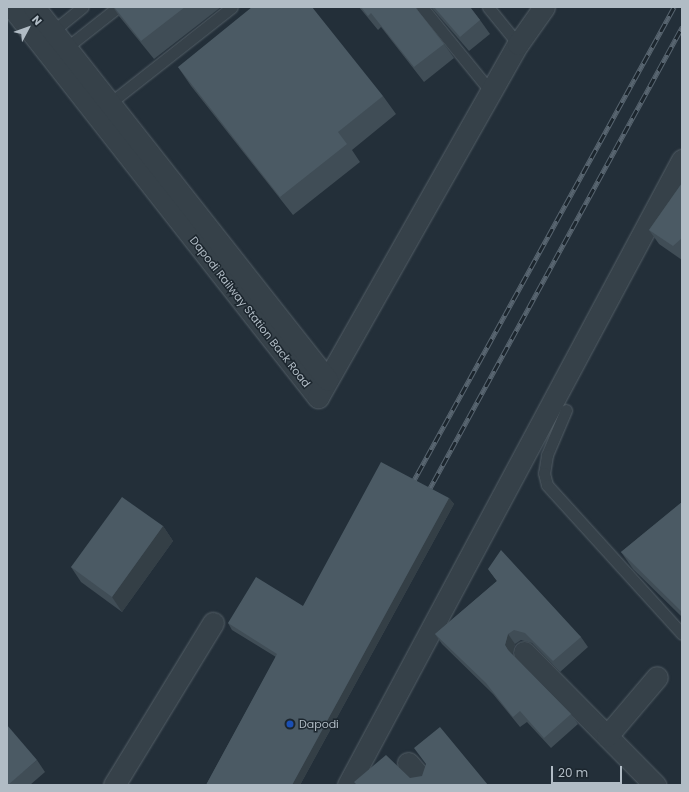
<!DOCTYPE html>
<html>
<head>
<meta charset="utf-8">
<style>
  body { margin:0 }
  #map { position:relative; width:689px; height:792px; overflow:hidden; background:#232f39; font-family:Poppins,sans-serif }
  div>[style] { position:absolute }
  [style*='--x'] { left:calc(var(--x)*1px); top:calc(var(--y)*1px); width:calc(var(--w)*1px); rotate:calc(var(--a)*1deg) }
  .roads { filter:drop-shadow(0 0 1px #545f67) drop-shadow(0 0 1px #545f67) }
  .lane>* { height:11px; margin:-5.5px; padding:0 5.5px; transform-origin:5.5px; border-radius:5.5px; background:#364149 }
  .street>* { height:21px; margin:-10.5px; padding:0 10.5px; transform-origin:10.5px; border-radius:10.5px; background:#364149 }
  .rail>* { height:4.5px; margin-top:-2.25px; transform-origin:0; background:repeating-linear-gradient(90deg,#1c262e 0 9px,#586570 0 18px); box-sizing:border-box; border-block:1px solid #586570 }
  .wall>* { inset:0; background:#404d56 }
  .shaded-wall>* { inset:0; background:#343f46 }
  .building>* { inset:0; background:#4b5a64 }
  .dots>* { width:11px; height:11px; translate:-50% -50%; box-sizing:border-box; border:2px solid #1c262e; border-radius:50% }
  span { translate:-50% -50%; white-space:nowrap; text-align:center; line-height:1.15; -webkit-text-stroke:3px #1c262e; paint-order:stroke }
  .street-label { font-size:11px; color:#b1bcc5 }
  .poi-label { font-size:11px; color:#b1bcc5 }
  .left { translate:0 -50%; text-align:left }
  .frame { position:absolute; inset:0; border:8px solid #b1bcc5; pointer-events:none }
  .north { position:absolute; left:8px; top:8px; width:40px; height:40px; -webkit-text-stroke:3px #1c262e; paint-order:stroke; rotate:49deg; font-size:11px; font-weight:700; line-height:16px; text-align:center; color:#b1bcc5 }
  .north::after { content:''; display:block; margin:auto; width:14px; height:18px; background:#b1bcc5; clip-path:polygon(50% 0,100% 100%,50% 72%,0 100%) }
  .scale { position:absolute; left:551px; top:766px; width:71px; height:18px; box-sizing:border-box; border:2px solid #b1bcc5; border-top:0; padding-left:5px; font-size:12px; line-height:14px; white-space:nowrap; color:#b1bcc5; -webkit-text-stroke:3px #1c262e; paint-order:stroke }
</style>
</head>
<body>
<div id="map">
  <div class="roads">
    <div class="lane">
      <i style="--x:422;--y:7;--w:109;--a:50.9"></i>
      <i style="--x:488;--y:7;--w:48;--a:51"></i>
      <i style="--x:53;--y:31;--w:38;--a:-39"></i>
      <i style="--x:66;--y:48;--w:66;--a:-38.3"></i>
      <i style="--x:110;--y:103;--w:155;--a:-38.2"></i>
      <i style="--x:566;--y:410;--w:49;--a:112.9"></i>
      <i style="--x:547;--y:455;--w:18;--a:99"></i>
      <i style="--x:544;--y:473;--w:12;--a:76"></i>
      <i style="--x:547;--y:485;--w:201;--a:47.8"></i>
    </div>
    <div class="street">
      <i style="--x:12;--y:7;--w:496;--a:51.9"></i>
      <i style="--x:318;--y:397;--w:406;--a:-60.5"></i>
      <i style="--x:518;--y:44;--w:45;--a:-54.9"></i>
      <i style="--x:34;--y:7;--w:474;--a:51.8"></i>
      <i style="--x:524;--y:652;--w:187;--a:45.4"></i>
      <i style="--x:607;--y:736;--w:77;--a:-49.7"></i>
      <i style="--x:408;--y:763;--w:29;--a:49"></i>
      <i style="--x:114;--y:785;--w:190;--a:-58.6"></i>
      <i style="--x:348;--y:785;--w:709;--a:-61.88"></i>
    </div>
  </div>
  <div class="rail">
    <i style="--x:409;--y:489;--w:550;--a:-61.2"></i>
    <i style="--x:425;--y:497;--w:536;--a:-61.33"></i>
  </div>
  <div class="wall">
    <i style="clip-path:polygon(113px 7px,221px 7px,154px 59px,119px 16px)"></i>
    <i style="clip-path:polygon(359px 7px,417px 7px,417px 10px,444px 44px,454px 58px,424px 82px,381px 27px,378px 30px)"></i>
    <i style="clip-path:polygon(431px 7px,470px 7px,480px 20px,490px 34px,469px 51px)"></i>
    <i style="clip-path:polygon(178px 67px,383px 96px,396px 114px,352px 150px,360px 162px,293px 215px,191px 86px)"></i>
    <i style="clip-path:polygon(682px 183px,682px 260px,659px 244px,649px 230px)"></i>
    <i style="clip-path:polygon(449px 498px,454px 504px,300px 785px,206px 785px,276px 657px,232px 630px,228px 623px,303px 606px)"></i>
    <i style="clip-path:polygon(682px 502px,682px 617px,633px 569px,621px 552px)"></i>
    <i style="clip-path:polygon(163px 526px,173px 541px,122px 612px,81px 582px,71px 567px)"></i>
    <i style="clip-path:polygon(488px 569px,581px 637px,588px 647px,560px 672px,532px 643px,521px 640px,515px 644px,512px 654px,571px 714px,578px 724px,551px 748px,527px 722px,520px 727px,493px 694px,442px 644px,435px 634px,497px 581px)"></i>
    <i style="clip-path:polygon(37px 760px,45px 772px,30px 785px,7px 785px)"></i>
  </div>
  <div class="shaded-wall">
    <i style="clip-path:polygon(449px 498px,454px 504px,300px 785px,292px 785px)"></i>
    <i style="clip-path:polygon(163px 526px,173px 541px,122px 612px,112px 597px)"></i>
    <i style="clip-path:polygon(508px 634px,515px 644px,512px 655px,508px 650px,505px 645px)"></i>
  </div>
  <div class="building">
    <i style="clip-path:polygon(114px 7px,185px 7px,141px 41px)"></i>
    <i style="clip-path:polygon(252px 7px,312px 7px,383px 96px,338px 132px,347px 144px,280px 197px,178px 67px)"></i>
    <i style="clip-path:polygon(361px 7px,415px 7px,444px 44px,414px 67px,371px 13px,368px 16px)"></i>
    <i style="clip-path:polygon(434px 7px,470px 7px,480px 20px,460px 37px)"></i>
    <i style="clip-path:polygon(682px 183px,682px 238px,673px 246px,649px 230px)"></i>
    <i style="clip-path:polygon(381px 462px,449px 498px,292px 785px,206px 785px,277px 654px,228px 623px,256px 577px,303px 606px)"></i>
    <i style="clip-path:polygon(122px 497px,163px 526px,112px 597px,71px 567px)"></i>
    <i style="clip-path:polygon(682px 502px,682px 612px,621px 552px)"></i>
    <i style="clip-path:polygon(501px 550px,581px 637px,553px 661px,525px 633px,514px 630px,508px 634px,505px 645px,508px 650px,571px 714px,544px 738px,520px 711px,513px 717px,486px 683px,435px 634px,497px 581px,488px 569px)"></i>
    <i style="clip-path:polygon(7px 725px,37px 760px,8px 785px,7px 785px)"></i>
    <i style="clip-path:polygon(440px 727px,488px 785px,357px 785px,354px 782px,386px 755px,410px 778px,422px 776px,426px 764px,414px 748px)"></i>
  </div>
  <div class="dots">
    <i style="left:290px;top:724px;background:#1a4fb4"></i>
  </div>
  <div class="street-label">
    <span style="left:250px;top:312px;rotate:52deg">Dapodi Railway Station Back Road</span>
  </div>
  <div class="poi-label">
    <span class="left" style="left:299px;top:724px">Dapodi</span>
  </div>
  <div class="frame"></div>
  <div class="north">N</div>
  <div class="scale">20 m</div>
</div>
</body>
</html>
